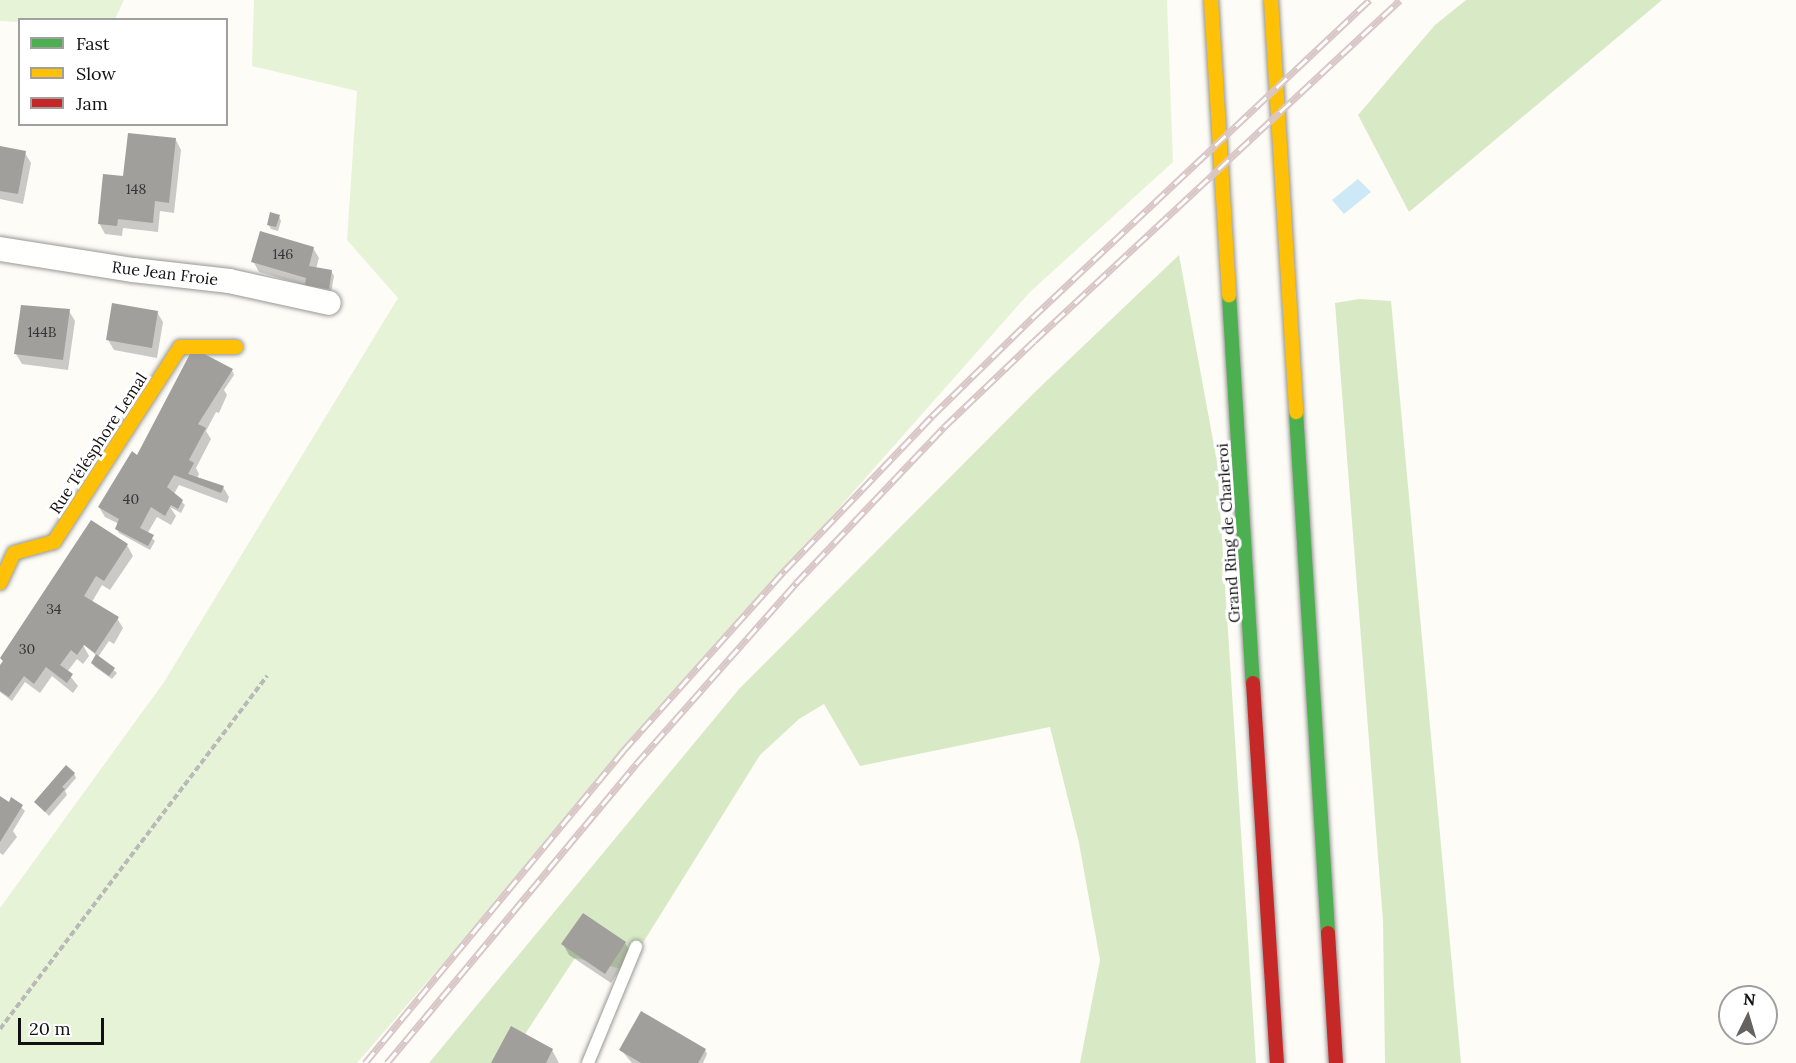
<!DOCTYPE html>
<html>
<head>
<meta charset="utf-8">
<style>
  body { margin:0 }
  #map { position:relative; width:1796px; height:1063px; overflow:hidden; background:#fdfcf7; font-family:Lora,serif }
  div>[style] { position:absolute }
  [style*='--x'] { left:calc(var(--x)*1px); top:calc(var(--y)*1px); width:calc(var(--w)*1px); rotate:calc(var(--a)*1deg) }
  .green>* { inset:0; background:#e7f3d7 }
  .forest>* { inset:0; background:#d8eac5 }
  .water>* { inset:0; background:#cde8f7 }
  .shadow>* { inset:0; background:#0003 }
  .building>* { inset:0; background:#a19f9c }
  .path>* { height:4px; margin-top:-2px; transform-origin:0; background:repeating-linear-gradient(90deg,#b9b9b8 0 6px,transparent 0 9px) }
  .roads { filter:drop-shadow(0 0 2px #979795) drop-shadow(0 0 2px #979795) }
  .lane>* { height:12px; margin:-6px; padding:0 6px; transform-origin:6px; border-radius:6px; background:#fffffe }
  .street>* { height:24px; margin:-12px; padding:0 12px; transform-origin:12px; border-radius:12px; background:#fffffe }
  .fast>* { height:14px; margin:-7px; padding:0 7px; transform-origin:7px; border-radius:7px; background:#4caf50 }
  .slow>* { height:14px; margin:-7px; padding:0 7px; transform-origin:7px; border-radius:7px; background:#ffc107 }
  .jam>* { height:14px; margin:-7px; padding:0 7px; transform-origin:7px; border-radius:7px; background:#c62828 }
  .rail>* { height:7px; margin-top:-3.5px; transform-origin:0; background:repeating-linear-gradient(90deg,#fff 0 14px,#d9c6c7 0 28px); box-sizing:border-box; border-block:2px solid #d9c6c7 }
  span { translate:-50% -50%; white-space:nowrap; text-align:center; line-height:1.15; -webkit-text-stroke:6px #fff; paint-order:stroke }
  .number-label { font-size:14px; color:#353434 }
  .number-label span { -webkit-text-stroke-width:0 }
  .street-label { font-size:16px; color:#111 }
  .legend { position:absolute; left:18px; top:18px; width:210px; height:108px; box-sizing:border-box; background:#fff; border:2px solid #a0a0a0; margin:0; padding:8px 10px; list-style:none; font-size:18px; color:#111 }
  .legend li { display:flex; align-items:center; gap:12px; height:30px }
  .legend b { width:30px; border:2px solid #a0a0a0 }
  .north { position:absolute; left:1718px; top:985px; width:60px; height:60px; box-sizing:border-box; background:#fff; border:2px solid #a0a0a0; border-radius:50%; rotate:5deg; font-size:16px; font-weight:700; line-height:24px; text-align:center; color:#111 }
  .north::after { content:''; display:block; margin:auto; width:21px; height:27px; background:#646362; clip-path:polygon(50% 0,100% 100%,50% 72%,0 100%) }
  .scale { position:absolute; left:18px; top:1018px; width:86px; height:27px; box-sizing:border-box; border:3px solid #111; border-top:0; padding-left:8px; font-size:18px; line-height:21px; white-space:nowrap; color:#111; -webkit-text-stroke:4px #fff; paint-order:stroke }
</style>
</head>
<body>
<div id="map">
  <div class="green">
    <i style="clip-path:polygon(0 0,124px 0,115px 19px,20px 20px,19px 22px,0 21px)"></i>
    <i style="clip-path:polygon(254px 0,1167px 0,1173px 162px,1030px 292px,725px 637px,357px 1063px,0 1063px,0 908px,164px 682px,398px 298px,347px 240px,357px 91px,252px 66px)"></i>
  </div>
  <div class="forest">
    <i style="clip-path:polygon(1466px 0,1662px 0,1409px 212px,1358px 115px,1435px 25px)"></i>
    <i style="clip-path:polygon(1179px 255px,1217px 462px,1256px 1063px,1080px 1063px,1100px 960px,1079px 843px,1050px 727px,860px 766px,824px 704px,799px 719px,760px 755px,626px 970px,575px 958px,506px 1063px,429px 1063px,739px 689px,1037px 390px)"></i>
    <i style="clip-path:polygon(1359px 299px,1391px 301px,1461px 1063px,1385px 1063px,1383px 921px,1335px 303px)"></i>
  </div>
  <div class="water">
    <i style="clip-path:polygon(1358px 179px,1371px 192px,1344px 214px,1332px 200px)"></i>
  </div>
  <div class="shadow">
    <i style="clip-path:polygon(176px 140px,181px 150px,174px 213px,160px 211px,158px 232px,123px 228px,122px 236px,105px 234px,99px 223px)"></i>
    <i style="clip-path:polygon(0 148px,25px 153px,31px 163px,23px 204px,0 199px)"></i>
    <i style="clip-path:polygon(279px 216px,281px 221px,278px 231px,271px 229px,268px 224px)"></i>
    <i style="clip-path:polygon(313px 248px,319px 258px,316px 269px,331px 271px,334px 276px,331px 293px,259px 272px,253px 261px)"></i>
    <i style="clip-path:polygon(69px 311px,75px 321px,68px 370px,22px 364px,16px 354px)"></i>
    <i style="clip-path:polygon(157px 312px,163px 322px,157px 358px,114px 350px,108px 340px)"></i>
    <i style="clip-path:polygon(232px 370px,234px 375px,224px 390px,227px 395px,219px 413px,216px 412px,206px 431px,211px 439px,196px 468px,199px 474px,197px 478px,223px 487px,229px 497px,227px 503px,179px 485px,174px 494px,185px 505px,181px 513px,170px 507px,176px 516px,171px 525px,157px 517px,147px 534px,155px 541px,150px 550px,119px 533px,117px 529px,119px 524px,105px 517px,99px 507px,138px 458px)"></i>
    <i style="clip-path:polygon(92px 522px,127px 545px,133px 556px,110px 590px,102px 585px,92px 602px,117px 618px,123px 628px,114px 644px,109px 641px,98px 657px,117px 673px,112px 679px,95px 667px,92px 663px,97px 656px,82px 643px,89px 656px,83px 664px,77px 659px,67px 672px,78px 686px,73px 693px,52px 676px,40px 693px,25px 682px,12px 701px,0 692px,0 667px,4px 662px,1px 658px)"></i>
    <i style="clip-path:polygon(74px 773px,76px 778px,65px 791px,67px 795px,49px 816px,36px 802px)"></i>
    <i style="clip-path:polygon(0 798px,9px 804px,12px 799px,25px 811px,13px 831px,17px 837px,3px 855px,0 853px)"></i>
    <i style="clip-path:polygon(625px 943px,631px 953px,611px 983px,569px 955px,563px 944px)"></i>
    <i style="clip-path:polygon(552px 1050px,559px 1063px,493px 1063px)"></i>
    <i style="clip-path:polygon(621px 1050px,705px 1050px,707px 1054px,703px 1063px,632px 1063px)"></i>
  </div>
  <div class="building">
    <i style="clip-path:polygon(128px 133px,176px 138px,169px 203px,155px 201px,153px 223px,118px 219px,117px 226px,98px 224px,103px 174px,123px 176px)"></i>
    <i style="clip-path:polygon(0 146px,26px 151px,18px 194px,0 191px)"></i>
    <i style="clip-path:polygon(270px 212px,280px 215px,276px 227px,267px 225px)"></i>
    <i style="clip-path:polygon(260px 231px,314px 247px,309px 266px,332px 270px,329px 289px,305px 285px,306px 278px,251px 262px)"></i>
    <i style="clip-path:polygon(112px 303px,158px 311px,152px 348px,106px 340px)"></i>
    <i style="clip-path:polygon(21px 305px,70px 309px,63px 360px,14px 354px)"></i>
    <i style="clip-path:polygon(193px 348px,233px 369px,198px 424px,206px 428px,189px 460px,194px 463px,188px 474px,224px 486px,221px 493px,174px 475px,167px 487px,183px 500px,178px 509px,171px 505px,165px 516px,151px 507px,140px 528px,154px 535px,148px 546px,115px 529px,119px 519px,98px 507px,132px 451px,137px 455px)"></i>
    <i style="clip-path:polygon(91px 520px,128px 544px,104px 581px,96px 576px,84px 596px,119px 617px,95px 653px,84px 645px,77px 655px,71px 650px,60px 665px,73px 674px,67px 683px,46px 667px,34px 684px,24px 676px,9px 697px,0 691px,0 665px,3px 661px,0 658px)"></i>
    <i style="clip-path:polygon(96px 654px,115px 668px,109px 676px,91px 663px)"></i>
    <i style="clip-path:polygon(66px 765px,75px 773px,62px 787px,65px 789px,45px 812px,34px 802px)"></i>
    <i style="clip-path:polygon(0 796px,9px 802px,11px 797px,23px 805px,0 842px)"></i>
    <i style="clip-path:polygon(583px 913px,626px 942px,605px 974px,561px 944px)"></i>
    <i style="clip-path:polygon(641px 1011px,706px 1049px,698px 1063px,641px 1063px,619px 1050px)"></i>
    <i style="clip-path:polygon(511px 1026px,553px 1049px,546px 1063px,491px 1063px)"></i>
  </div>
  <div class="path">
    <i style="--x:0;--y:1029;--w:443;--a:-52.9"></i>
  </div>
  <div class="roads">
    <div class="lane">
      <i style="--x:588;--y:1063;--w:126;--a:-67.5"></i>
    </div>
    <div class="street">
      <i style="--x:0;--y:249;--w:135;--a:9"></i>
      <i style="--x:133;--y:270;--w:97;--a:6.5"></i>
      <i style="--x:229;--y:281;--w:102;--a:12.4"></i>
    </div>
    <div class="fast">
      <i style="--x:1229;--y:295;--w:389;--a:86.5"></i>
      <i style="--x:1296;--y:412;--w:522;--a:86.49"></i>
    </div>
    <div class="slow">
      <i style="--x:1211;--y:0;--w:296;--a:86.5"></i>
      <i style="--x:1271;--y:0;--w:413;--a:86.5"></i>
      <i style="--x:0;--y:583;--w:33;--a:-65"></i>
      <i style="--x:14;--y:553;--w:41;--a:-15.4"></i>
      <i style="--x:54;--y:542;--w:232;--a:-57.1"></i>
      <i style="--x:180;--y:347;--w:56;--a:0"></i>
    </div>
    <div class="jam">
      <i style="--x:1253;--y:683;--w:381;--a:86.4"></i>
      <i style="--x:1328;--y:933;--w:130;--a:86.5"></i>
    </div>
  </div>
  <div class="rail">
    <i style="--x:365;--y:1063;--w:405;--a:-50.4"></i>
    <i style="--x:623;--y:751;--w:243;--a:-48.2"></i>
    <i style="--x:785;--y:570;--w:213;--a:-46.3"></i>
    <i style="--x:932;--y:416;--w:140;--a:-44.4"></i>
    <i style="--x:1032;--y:318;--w:464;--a:-43.3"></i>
    <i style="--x:387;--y:1063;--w:389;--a:-50.2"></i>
    <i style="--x:636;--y:764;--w:242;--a:-48.5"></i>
    <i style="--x:796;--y:583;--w:215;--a:-46.5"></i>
    <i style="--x:944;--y:427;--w:124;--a:-43.7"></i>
    <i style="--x:1034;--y:341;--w:500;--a:-42.97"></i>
  </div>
  <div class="number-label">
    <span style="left:136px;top:189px">148</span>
    <span style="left:283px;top:254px">146</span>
    <span style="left:42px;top:332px">144B</span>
    <span style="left:131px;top:499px">40</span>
    <span style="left:54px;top:609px">34</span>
    <span style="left:27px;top:649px">30</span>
  </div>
  <div class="street-label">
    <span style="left:165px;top:273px;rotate:7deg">Rue Jean Froie</span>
    <span style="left:98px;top:443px;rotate:-57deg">Rue Télésphore Lemal</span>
    <span style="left:1228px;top:533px;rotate:-94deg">Grand Ring de Charleroi</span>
  </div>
  <ul class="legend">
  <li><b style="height:8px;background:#4caf50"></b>Fast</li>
  <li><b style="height:8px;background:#ffc107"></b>Slow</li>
  <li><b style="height:8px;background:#c62828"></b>Jam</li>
  </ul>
  <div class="north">N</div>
  <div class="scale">20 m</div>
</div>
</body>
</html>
